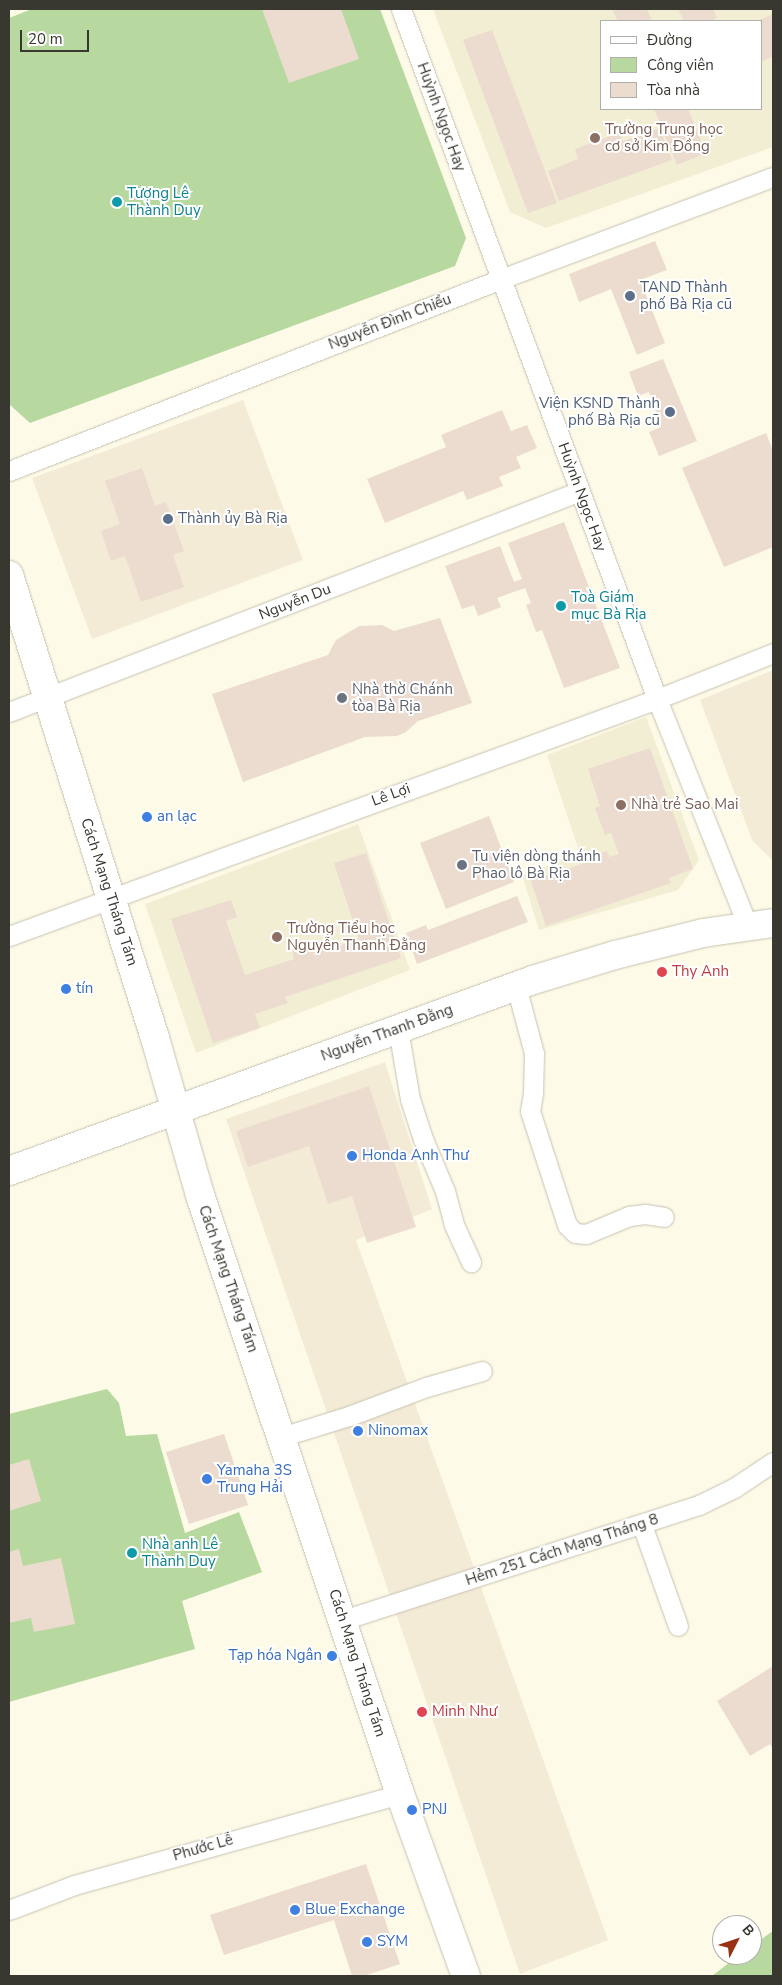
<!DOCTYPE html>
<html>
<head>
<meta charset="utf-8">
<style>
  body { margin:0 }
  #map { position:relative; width:782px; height:1985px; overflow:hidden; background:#fefae8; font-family:"Nunito Sans",sans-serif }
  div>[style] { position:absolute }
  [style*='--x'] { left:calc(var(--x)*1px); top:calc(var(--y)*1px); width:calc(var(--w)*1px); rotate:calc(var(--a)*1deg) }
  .commercial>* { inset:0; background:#f4ebd7 }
  .built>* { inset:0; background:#f2eed3 }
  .green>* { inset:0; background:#b7d89e }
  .building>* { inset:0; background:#ecdbcf }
  .roads { filter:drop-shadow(0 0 1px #c5c2b0) drop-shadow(0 0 1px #c5c2b0) }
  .minor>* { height:19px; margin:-9.5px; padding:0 9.5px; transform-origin:9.5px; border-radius:9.5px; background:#fff }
  .secondary>* { height:28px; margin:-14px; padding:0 14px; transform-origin:14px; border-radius:14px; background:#fff }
  .primary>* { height:28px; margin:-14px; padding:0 14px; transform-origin:14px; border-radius:14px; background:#fff }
  .dots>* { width:14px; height:14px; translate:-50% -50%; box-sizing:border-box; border:2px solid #fff; border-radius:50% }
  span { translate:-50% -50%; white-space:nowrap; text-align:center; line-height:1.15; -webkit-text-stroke:4px #fff; paint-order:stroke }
  .street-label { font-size:15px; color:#383730 }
  .education-label { font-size:15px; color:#785e54 }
  .left { translate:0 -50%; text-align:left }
  .culture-label { font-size:15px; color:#0d838f }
  .service-label { font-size:15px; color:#4e5e75 }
  .right { translate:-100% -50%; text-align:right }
  .worship-label { font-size:15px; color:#5b616d }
  .shop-label { font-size:15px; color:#366cbe }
  .health-label { font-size:15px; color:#be3a42 }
  .frame { position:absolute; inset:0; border:10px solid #383730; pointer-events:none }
  .legend { position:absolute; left:600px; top:20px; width:162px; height:90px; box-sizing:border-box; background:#fff; border:1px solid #afafac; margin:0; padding:6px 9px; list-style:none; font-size:15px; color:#383730 }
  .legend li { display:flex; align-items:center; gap:10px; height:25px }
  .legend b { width:25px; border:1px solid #afafac }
  .north { position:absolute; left:712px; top:1915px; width:50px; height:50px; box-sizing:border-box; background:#fff; border:1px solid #afafac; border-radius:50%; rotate:49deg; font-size:14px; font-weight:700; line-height:20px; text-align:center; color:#383730 }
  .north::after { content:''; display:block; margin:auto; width:18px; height:22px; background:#993214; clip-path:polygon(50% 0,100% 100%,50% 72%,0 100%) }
  .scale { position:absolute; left:20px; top:30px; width:69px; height:22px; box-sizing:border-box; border:2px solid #383730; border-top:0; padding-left:6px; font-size:15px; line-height:18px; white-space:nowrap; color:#383730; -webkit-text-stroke:4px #fff; paint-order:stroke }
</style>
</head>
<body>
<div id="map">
  <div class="commercial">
    <i style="clip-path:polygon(243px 400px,303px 560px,92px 639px,32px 478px)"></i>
    <i style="clip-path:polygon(773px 670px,773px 861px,752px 840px,700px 700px)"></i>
    <i style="clip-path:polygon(385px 1062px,432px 1209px,356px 1240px,608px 1940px,520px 1974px,226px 1119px)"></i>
  </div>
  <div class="built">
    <i style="clip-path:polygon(evenodd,433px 9px,773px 9px,773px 147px,546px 228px,510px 212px,433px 9px,601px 21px,761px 21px,761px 109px,601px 109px,601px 21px)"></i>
    <i style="clip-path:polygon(646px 717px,699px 860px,678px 890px,539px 930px,522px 875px,580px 854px,547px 755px)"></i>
    <i style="clip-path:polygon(358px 824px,410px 970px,196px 1053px,145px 904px)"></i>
  </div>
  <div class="green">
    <i style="clip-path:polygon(32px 9px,380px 9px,466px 238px,455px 266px,30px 423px,9px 404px,9px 18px)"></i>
    <i style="clip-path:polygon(107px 1389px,119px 1403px,126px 1436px,157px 1434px,185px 1533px,239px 1512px,262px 1572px,182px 1601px,195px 1649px,9px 1702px,9px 1414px)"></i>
    <i style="clip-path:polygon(773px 1931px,773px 1976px,712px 1976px,739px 1955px,752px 1955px,752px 1946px)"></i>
  </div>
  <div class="building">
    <i style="clip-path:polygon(262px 9px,341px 9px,359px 59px,289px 83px)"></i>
    <i style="clip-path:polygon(612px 9px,647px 9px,652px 21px,618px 21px)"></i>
    <i style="clip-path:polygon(678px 9px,713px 9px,717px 18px,710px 21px,684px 21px)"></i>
    <i style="clip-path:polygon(773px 14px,773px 56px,761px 62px,761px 21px,757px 21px)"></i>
    <i style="clip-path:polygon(492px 30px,557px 203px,528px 213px,463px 40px)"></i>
    <i style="clip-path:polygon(654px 109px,688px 109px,706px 153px,677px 165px)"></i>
    <i style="clip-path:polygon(660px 128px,672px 160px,559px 201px,548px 171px,578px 159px,575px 149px,619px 133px,623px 141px)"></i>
    <i style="clip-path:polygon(655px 241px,667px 270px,640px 280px,665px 343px,637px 355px,611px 289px,579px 302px,569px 274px)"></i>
    <i style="clip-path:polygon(663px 359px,697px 441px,659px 456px,649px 432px,661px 427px,649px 392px,638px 396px,629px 372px)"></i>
    <i style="clip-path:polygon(502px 410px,511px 431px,527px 425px,537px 448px,516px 457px,521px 468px,499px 477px,503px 486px,467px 500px,463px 491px,385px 523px,367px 479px,446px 447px,441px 435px)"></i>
    <i style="clip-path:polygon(766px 433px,773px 451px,773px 547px,724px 567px,682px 468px)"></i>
    <i style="clip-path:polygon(142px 468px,155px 506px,166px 502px,184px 551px,173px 555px,184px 587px,141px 602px,125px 556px,111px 561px,101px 531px,120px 524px,105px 481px)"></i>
    <i style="clip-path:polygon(564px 522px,620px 668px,564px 688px,542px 630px,536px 632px,526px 605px,531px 603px,525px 588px,497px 598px,501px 607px,478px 616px,474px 605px,462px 609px,445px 566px,500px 546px,514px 582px,522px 579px,508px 543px)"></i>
    <i style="clip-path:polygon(440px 618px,472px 703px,418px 721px,406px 732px,397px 736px,365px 737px,243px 782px,212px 694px,328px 655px,336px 640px,359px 626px,382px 625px,394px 631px)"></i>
    <i style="clip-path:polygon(650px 748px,693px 869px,669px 878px,671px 883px,546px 926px,531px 881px,585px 863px,584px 858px,607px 851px,609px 857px,619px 854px,611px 833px,605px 835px,595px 808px,600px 806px,588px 769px)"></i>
    <i style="clip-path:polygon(489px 816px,514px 882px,446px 909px,420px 843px)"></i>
    <i style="clip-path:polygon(366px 853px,401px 958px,285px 997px,288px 1003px,255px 1014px,260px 1028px,213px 1043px,171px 919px,231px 900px,237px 917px,226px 921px,245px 975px,294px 959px,292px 951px,323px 941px,326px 950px,359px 939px,334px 863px)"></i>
    <i style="clip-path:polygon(517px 896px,528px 922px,417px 964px,406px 933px,426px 925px,428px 930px)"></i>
    <i style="clip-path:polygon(369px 1086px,416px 1227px,367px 1243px,352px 1196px,328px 1204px,309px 1146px,248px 1167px,236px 1131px)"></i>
    <i style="clip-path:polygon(224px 1434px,248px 1505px,189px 1524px,166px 1452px)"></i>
    <i style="clip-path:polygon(29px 1459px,41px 1501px,9px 1511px,9px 1465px)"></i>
    <i style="clip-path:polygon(19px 1549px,23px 1566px,61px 1558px,75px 1624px,34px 1632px,31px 1618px,9px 1623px,9px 1552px)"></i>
    <i style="clip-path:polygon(773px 1666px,773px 1749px,770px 1744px,750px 1756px,717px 1701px)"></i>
    <i style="clip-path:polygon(366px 1864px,400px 1964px,364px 1976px,352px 1976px,334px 1920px,224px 1955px,210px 1915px)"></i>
  </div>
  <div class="roads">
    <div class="minor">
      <i style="--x:401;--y:9;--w:736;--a:69.64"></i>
      <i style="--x:657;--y:699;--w:245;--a:68.2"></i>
      <i style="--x:9;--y:471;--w:528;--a:-21.32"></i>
      <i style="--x:501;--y:279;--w:290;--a:-20.6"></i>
      <i style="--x:9;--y:712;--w:612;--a:-21.16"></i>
      <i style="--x:9;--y:936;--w:690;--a:-20.09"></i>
      <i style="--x:657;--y:699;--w:125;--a:-21.6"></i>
      <i style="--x:516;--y:986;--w:69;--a:75"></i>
      <i style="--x:534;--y:1053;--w:40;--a:91.4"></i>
      <i style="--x:533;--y:1093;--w:18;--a:99"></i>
      <i style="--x:530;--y:1111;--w:120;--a:72"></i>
      <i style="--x:567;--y:1225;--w:11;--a:45"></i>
      <i style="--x:575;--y:1233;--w:11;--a:5"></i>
      <i style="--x:586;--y:1234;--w:47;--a:-22.7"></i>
      <i style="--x:629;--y:1216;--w:16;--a:-7"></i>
      <i style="--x:645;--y:1214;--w:19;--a:9"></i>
      <i style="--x:398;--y:1029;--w:71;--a:80.3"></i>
      <i style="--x:410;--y:1099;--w:42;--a:72"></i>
      <i style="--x:423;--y:1139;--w:56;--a:67.1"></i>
      <i style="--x:445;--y:1191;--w:35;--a:75"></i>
      <i style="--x:454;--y:1225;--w:41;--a:65.3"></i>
      <i style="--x:281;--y:1437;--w:71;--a:-17.2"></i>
      <i style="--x:349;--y:1416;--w:82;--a:-20.6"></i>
      <i style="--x:426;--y:1387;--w:58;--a:-15.9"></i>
      <i style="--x:642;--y:1525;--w:107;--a:70.4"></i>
      <i style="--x:343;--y:1620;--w:374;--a:-17.9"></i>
      <i style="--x:699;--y:1505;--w:39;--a:-26"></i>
      <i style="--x:734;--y:1488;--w:47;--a:-33.7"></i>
      <i style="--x:9;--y:1910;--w:70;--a:-21"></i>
      <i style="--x:74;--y:1885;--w:338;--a:-15.6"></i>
    </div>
    <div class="secondary">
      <i style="--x:9;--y:1171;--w:558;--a:-20.03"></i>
      <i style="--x:533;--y:980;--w:86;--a:-17"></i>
      <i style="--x:615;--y:955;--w:91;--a:-14"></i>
      <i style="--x:703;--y:933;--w:71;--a:-8.1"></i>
    </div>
    <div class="primary">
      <i style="--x:9;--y:575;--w:485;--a:72.5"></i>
      <i style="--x:155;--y:1038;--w:163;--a:74"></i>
      <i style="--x:200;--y:1195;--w:632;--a:71.54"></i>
      <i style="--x:400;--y:1794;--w:194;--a:70.1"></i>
    </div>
  </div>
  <div class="dots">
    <i style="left:595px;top:138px;background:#8d6e63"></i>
    <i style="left:117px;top:202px;background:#0f9aa8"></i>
    <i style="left:630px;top:296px;background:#5c6f8a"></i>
    <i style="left:670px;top:412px;background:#5c6f8a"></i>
    <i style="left:168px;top:519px;background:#5c6f8a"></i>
    <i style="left:561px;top:606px;background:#0f9aa8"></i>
    <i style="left:342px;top:698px;background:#6b7280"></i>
    <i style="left:621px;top:805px;background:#8d6e63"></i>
    <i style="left:147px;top:817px;background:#3f7fe0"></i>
    <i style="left:462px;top:865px;background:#6b7280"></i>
    <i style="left:277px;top:937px;background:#8d6e63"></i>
    <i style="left:662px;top:972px;background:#e0444e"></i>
    <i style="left:66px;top:989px;background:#3f7fe0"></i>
    <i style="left:352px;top:1156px;background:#3f7fe0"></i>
    <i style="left:358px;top:1431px;background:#3f7fe0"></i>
    <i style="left:207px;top:1479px;background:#3f7fe0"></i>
    <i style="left:132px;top:1553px;background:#0f9aa8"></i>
    <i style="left:332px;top:1656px;background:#3f7fe0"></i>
    <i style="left:422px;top:1712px;background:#e0444e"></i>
    <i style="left:412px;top:1810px;background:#3f7fe0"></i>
    <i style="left:295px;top:1910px;background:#3f7fe0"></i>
    <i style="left:367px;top:1942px;background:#3f7fe0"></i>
  </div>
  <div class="street-label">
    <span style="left:441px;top:117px;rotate:70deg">Huỳnh Ngọc Hay</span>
    <span style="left:390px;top:322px;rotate:-21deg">Nguyễn Đình Chiểu</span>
    <span style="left:582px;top:497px;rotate:70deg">Huỳnh Ngọc Hay</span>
    <span style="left:295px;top:602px;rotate:-21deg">Nguyễn Du</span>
    <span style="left:391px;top:795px;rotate:-20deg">Lê Lợi</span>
    <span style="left:109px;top:892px;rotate:72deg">Cách Mạng Tháng Tám</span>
    <span style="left:387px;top:1033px;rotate:-20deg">Nguyễn Thanh Đằng</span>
    <span style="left:228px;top:1279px;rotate:71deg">Cách Mạng Tháng Tám</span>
    <span style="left:562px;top:1550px;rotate:-18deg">Hẻm 251 Cách Mạng Tháng 8</span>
    <span style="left:357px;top:1663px;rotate:72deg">Cách Mạng Tháng Tám</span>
    <span style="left:203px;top:1848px;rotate:-16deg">Phước Lễ</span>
  </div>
  <div class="education-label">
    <span class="left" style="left:605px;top:138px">Trường Trung học<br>cơ sở Kim Đồng</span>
    <span class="left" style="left:631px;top:805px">Nhà trẻ Sao Mai</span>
    <span class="left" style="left:287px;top:937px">Trường Tiểu học<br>Nguyễn Thanh Đằng</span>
  </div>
  <div class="culture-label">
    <span class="left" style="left:127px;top:202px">Tượng Lê<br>Thành Duy</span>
    <span class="left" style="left:571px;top:606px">Toà Giám<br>mục Bà Rịa</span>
    <span class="left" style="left:142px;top:1553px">Nhà anh Lê<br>Thành Duy</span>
  </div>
  <div class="service-label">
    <span class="left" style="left:640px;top:296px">TAND Thành<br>phố Bà Rịa cũ</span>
    <span class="right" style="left:660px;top:412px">Viện KSND Thành<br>phố Bà Rịa cũ</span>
    <span class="left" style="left:178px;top:519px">Thành ủy Bà Rịa</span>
  </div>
  <div class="worship-label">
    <span class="left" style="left:352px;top:698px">Nhà thờ Chánh<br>tòa Bà Rịa</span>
    <span class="left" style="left:472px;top:865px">Tu viện dòng thánh<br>Phao lô Bà Rịa</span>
  </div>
  <div class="shop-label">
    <span class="left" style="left:157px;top:817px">an lạc</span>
    <span class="left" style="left:76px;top:989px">tín</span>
    <span class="left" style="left:362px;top:1156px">Honda Anh Thư</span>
    <span class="left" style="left:368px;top:1431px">Ninomax</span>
    <span class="left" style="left:217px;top:1479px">Yamaha 3S<br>Trung Hải</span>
    <span class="right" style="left:322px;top:1656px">Tạp hóa Ngân</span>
    <span class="left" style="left:422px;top:1810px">PNJ</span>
    <span class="left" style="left:305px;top:1910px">Blue Exchange</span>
    <span class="left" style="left:377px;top:1942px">SYM</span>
  </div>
  <div class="health-label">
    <span class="left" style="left:672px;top:972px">Thy Anh</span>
    <span class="left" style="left:432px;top:1712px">Minh Như</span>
  </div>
  <div class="frame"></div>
  <ul class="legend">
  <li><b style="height:6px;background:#fff"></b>Đường</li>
  <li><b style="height:14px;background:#b7d89e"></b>Công viên</li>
  <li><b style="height:14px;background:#ecdbcf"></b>Tòa nhà</li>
  </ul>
  <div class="north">B</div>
  <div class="scale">20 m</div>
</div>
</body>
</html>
